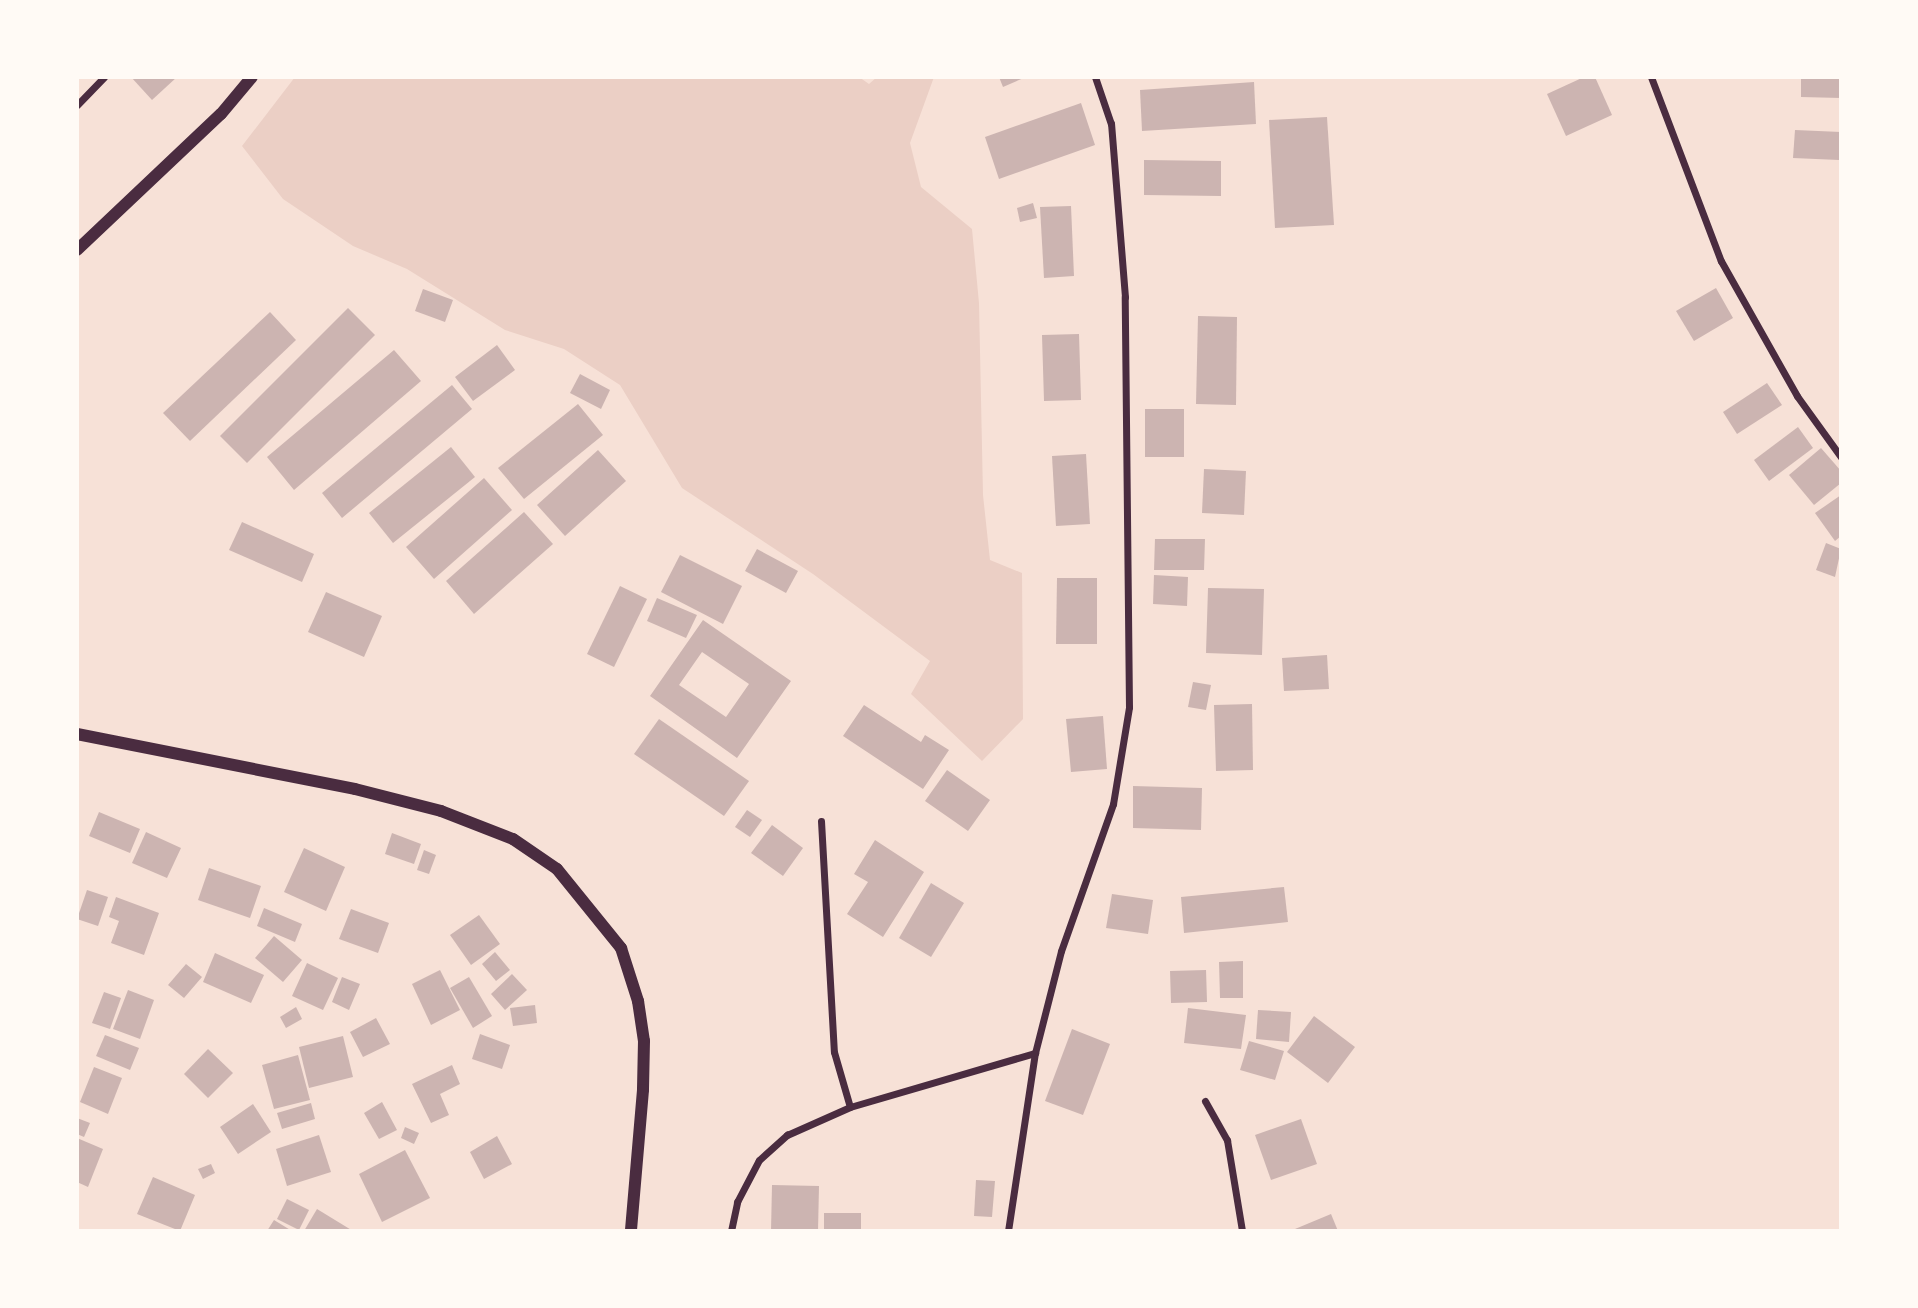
<!DOCTYPE html>
<html>
<head>
<meta charset="utf-8">
<style>
  body { margin:0 }
  #map { position:relative; width:1918px; height:1308px; overflow:hidden; background:#f7e1d7; font-family:Raleway,sans-serif }
  div>[style] { position:absolute }
  [style*='--x'] { left:calc(var(--x)*1px); top:calc(var(--y)*1px); width:calc(var(--w)*1px); rotate:calc(var(--a)*1deg) }
  .green>* { inset:0; background:#ebcfc5 }
  .building>* { inset:0; background:#ccb4b1 }
  .minor>* { height:7px; margin:-3.5px; padding:0 3.5px; transform-origin:3.5px; border-radius:3.5px; background:#4a2c40 }
  .tertiary>* { height:12px; margin:-6px; padding:0 6px; transform-origin:6px; border-radius:6px; background:#4a2c40 }
  span { translate:-50% -50%; white-space:nowrap; text-align:center; line-height:1.15; -webkit-text-stroke:5px #fffaf5; paint-order:stroke }
  .frame { position:absolute; inset:0; border:79px solid #fffaf5; pointer-events:none }
</style>
</head>
<body>
<div id="map">
  <div class="green">
    <i style="clip-path:polygon(295px 77px,859px 77px,869px 84px,877px 77px,934px 77px,910px 143px,921px 187px,972px 229px,979px 303px,983px 495px,990px 560px,1022px 573px,1023px 719px,982px 761px,911px 694px,930px 661px,813px 574px,682px 488px,620px 385px,564px 349px,505px 330px,407px 269px,353px 246px,283px 199px,242px 146px)"></i>
  </div>
  <div class="building">
    <i style="clip-path:polygon(131px 77px,177px 77px,152px 100px)"></i>
    <i style="clip-path:polygon(999px 77px,1026px 77px,1003px 87px)"></i>
    <i style="clip-path:polygon(1584px 77px,1595px 77px,1612px 115px,1566px 136px,1547px 94px)"></i>
    <i style="clip-path:polygon(1801px 77px,1841px 77px,1841px 98px,1801px 97px)"></i>
    <i style="clip-path:polygon(1254px 82px,1256px 124px,1142px 131px,1140px 90px)"></i>
    <i style="clip-path:polygon(1081px 103px,1095px 145px,999px 179px,985px 137px)"></i>
    <i style="clip-path:polygon(1327px 117px,1334px 225px,1275px 228px,1269px 120px)"></i>
    <i style="clip-path:polygon(1795px 130px,1841px 132px,1839px 160px,1793px 158px)"></i>
    <i style="clip-path:polygon(1144px 160px,1221px 161px,1221px 196px,1144px 195px)"></i>
    <i style="clip-path:polygon(1033px 203px,1037px 218px,1020px 222px,1017px 208px)"></i>
    <i style="clip-path:polygon(1071px 206px,1074px 276px,1044px 278px,1040px 207px)"></i>
    <i style="clip-path:polygon(1716px 288px,1733px 318px,1694px 341px,1676px 311px)"></i>
    <i style="clip-path:polygon(423px 289px,453px 300px,445px 322px,415px 311px)"></i>
    <i style="clip-path:polygon(348px 308px,375px 335px,247px 463px,220px 436px)"></i>
    <i style="clip-path:polygon(270px 312px,296px 340px,190px 441px,163px 413px)"></i>
    <i style="clip-path:polygon(1198px 316px,1237px 317px,1236px 405px,1196px 404px)"></i>
    <i style="clip-path:polygon(1079px 334px,1081px 400px,1044px 401px,1042px 335px)"></i>
    <i style="clip-path:polygon(497px 345px,515px 370px,473px 401px,455px 377px)"></i>
    <i style="clip-path:polygon(394px 350px,421px 381px,294px 490px,267px 457px)"></i>
    <i style="clip-path:polygon(580px 374px,610px 390px,601px 409px,570px 393px)"></i>
    <i style="clip-path:polygon(1767px 383px,1782px 405px,1737px 434px,1723px 412px)"></i>
    <i style="clip-path:polygon(452px 385px,472px 409px,342px 518px,322px 493px)"></i>
    <i style="clip-path:polygon(578px 404px,603px 435px,524px 499px,498px 468px)"></i>
    <i style="clip-path:polygon(1145px 409px,1184px 409px,1184px 457px,1145px 457px)"></i>
    <i style="clip-path:polygon(1798px 427px,1813px 448px,1769px 481px,1754px 460px)"></i>
    <i style="clip-path:polygon(451px 447px,475px 477px,393px 543px,369px 513px)"></i>
    <i style="clip-path:polygon(1821px 448px,1841px 471px,1841px 483px,1814px 505px,1789px 475px)"></i>
    <i style="clip-path:polygon(598px 450px,626px 481px,565px 536px,537px 505px)"></i>
    <i style="clip-path:polygon(1086px 454px,1090px 524px,1056px 526px,1052px 456px)"></i>
    <i style="clip-path:polygon(1204px 469px,1246px 471px,1244px 515px,1202px 513px)"></i>
    <i style="clip-path:polygon(484px 478px,512px 510px,434px 579px,406px 547px)"></i>
    <i style="clip-path:polygon(1841px 495px,1841px 536px,1835px 541px,1815px 513px)"></i>
    <i style="clip-path:polygon(524px 512px,553px 544px,474px 614px,446px 581px)"></i>
    <i style="clip-path:polygon(242px 522px,314px 554px,302px 582px,229px 550px)"></i>
    <i style="clip-path:polygon(1155px 539px,1205px 539px,1204px 570px,1154px 570px)"></i>
    <i style="clip-path:polygon(1826px 543px,1841px 549px,1835px 577px,1816px 570px)"></i>
    <i style="clip-path:polygon(757px 549px,798px 571px,786px 593px,745px 571px)"></i>
    <i style="clip-path:polygon(680px 555px,742px 586px,723px 624px,661px 592px)"></i>
    <i style="clip-path:polygon(1154px 575px,1188px 577px,1187px 606px,1153px 604px)"></i>
    <i style="clip-path:polygon(1057px 578px,1097px 578px,1097px 644px,1056px 644px)"></i>
    <i style="clip-path:polygon(620px 586px,647px 599px,614px 667px,587px 654px)"></i>
    <i style="clip-path:polygon(1208px 588px,1264px 589px,1262px 655px,1206px 653px)"></i>
    <i style="clip-path:polygon(326px 592px,382px 616px,364px 657px,308px 632px)"></i>
    <i style="clip-path:polygon(657px 598px,697px 615px,686px 638px,647px 621px)"></i>
    <i style="clip-path:polygon(evenodd,703px 620px,791px 681px,737px 758px,650px 696px,703px 620px,702px 652px,749px 684px,726px 717px,679px 685px,702px 652px)"></i>
    <i style="clip-path:polygon(1327px 655px,1329px 689px,1284px 691px,1282px 658px)"></i>
    <i style="clip-path:polygon(1193px 682px,1211px 685px,1206px 710px,1188px 707px)"></i>
    <i style="clip-path:polygon(1252px 704px,1253px 770px,1216px 771px,1214px 705px)"></i>
    <i style="clip-path:polygon(864px 705px,921px 742px,925px 735px,949px 750px,923px 789px,843px 736px)"></i>
    <i style="clip-path:polygon(1103px 716px,1107px 769px,1071px 772px,1066px 719px)"></i>
    <i style="clip-path:polygon(659px 719px,749px 781px,724px 816px,634px 754px)"></i>
    <i style="clip-path:polygon(947px 770px,990px 800px,968px 831px,925px 801px)"></i>
    <i style="clip-path:polygon(1133px 786px,1202px 788px,1201px 830px,1133px 828px)"></i>
    <i style="clip-path:polygon(747px 810px,762px 820px,750px 837px,735px 827px)"></i>
    <i style="clip-path:polygon(99px 812px,140px 829px,130px 853px,89px 836px)"></i>
    <i style="clip-path:polygon(772px 825px,803px 848px,783px 876px,751px 853px)"></i>
    <i style="clip-path:polygon(146px 832px,181px 848px,167px 878px,132px 863px)"></i>
    <i style="clip-path:polygon(392px 833px,421px 844px,414px 864px,385px 854px)"></i>
    <i style="clip-path:polygon(875px 840px,924px 872px,883px 937px,847px 914px,868px 882px,854px 874px)"></i>
    <i style="clip-path:polygon(304px 848px,345px 867px,326px 911px,284px 892px)"></i>
    <i style="clip-path:polygon(424px 850px,436px 855px,429px 874px,417px 870px)"></i>
    <i style="clip-path:polygon(209px 868px,261px 886px,250px 918px,198px 900px)"></i>
    <i style="clip-path:polygon(931px 883px,964px 903px,931px 957px,899px 938px)"></i>
    <i style="clip-path:polygon(1284px 887px,1288px 922px,1184px 933px,1181px 897px)"></i>
    <i style="clip-path:polygon(87px 890px,108px 897px,98px 926px,77px 919px)"></i>
    <i style="clip-path:polygon(1112px 894px,1153px 900px,1148px 934px,1106px 928px)"></i>
    <i style="clip-path:polygon(116px 897px,159px 913px,144px 955px,111px 943px,119px 921px,109px 917px)"></i>
    <i style="clip-path:polygon(264px 908px,302px 924px,295px 942px,257px 926px)"></i>
    <i style="clip-path:polygon(351px 909px,389px 923px,378px 953px,339px 939px)"></i>
    <i style="clip-path:polygon(479px 915px,500px 944px,471px 965px,450px 935px)"></i>
    <i style="clip-path:polygon(274px 936px,302px 960px,283px 982px,255px 958px)"></i>
    <i style="clip-path:polygon(495px 952px,510px 970px,496px 981px,482px 964px)"></i>
    <i style="clip-path:polygon(215px 953px,264px 975px,251px 1003px,203px 982px)"></i>
    <i style="clip-path:polygon(1243px 961px,1243px 998px,1220px 998px,1219px 962px)"></i>
    <i style="clip-path:polygon(307px 963px,338px 978px,323px 1010px,292px 996px)"></i>
    <i style="clip-path:polygon(186px 964px,202px 977px,184px 998px,168px 985px)"></i>
    <i style="clip-path:polygon(440px 970px,460px 1010px,431px 1025px,412px 984px)"></i>
    <i style="clip-path:polygon(1206px 970px,1207px 1002px,1171px 1003px,1170px 971px)"></i>
    <i style="clip-path:polygon(512px 974px,527px 990px,505px 1010px,491px 994px)"></i>
    <i style="clip-path:polygon(342px 977px,360px 984px,349px 1010px,332px 1002px)"></i>
    <i style="clip-path:polygon(469px 977px,492px 1016px,473px 1028px,450px 988px)"></i>
    <i style="clip-path:polygon(128px 990px,154px 1000px,140px 1039px,113px 1029px)"></i>
    <i style="clip-path:polygon(104px 992px,121px 998px,110px 1029px,92px 1023px)"></i>
    <i style="clip-path:polygon(535px 1005px,537px 1023px,513px 1026px,510px 1008px)"></i>
    <i style="clip-path:polygon(296px 1007px,302px 1019px,286px 1028px,280px 1017px)"></i>
    <i style="clip-path:polygon(1188px 1008px,1246px 1015px,1241px 1049px,1184px 1043px)"></i>
    <i style="clip-path:polygon(1258px 1010px,1291px 1012px,1289px 1042px,1256px 1039px)"></i>
    <i style="clip-path:polygon(1314px 1016px,1355px 1047px,1328px 1083px,1287px 1052px)"></i>
    <i style="clip-path:polygon(376px 1018px,390px 1044px,363px 1057px,350px 1032px)"></i>
    <i style="clip-path:polygon(1072px 1029px,1110px 1044px,1083px 1115px,1045px 1101px)"></i>
    <i style="clip-path:polygon(480px 1034px,510px 1045px,502px 1069px,472px 1059px)"></i>
    <i style="clip-path:polygon(105px 1035px,139px 1048px,130px 1070px,96px 1056px)"></i>
    <i style="clip-path:polygon(343px 1036px,353px 1077px,309px 1088px,299px 1047px)"></i>
    <i style="clip-path:polygon(1249px 1041px,1284px 1051px,1275px 1080px,1240px 1070px)"></i>
    <i style="clip-path:polygon(208px 1049px,233px 1073px,208px 1098px,184px 1074px)"></i>
    <i style="clip-path:polygon(298px 1055px,310px 1100px,274px 1109px,262px 1065px)"></i>
    <i style="clip-path:polygon(452px 1065px,460px 1084px,440px 1094px,449px 1115px,431px 1123px,412px 1084px)"></i>
    <i style="clip-path:polygon(94px 1067px,122px 1078px,108px 1114px,80px 1102px)"></i>
    <i style="clip-path:polygon(382px 1102px,397px 1130px,379px 1139px,364px 1113px)"></i>
    <i style="clip-path:polygon(311px 1103px,315px 1119px,282px 1129px,277px 1113px)"></i>
    <i style="clip-path:polygon(253px 1104px,271px 1132px,238px 1154px,220px 1127px)"></i>
    <i style="clip-path:polygon(77px 1118px,90px 1123px,84px 1137px,77px 1134px)"></i>
    <i style="clip-path:polygon(1301px 1119px,1317px 1164px,1271px 1180px,1255px 1135px)"></i>
    <i style="clip-path:polygon(405px 1127px,419px 1133px,414px 1144px,401px 1138px)"></i>
    <i style="clip-path:polygon(319px 1135px,331px 1172px,287px 1186px,276px 1149px)"></i>
    <i style="clip-path:polygon(497px 1136px,512px 1164px,484px 1179px,470px 1152px)"></i>
    <i style="clip-path:polygon(77px 1138px,103px 1149px,88px 1187px,77px 1182px)"></i>
    <i style="clip-path:polygon(405px 1150px,430px 1198px,382px 1222px,359px 1174px)"></i>
    <i style="clip-path:polygon(211px 1164px,215px 1173px,203px 1179px,198px 1169px)"></i>
    <i style="clip-path:polygon(153px 1177px,195px 1195px,180px 1231px,137px 1214px)"></i>
    <i style="clip-path:polygon(976px 1180px,995px 1181px,992px 1217px,974px 1216px)"></i>
    <i style="clip-path:polygon(772px 1185px,819px 1186px,818px 1231px,771px 1231px)"></i>
    <i style="clip-path:polygon(287px 1199px,309px 1210px,299px 1230px,277px 1219px)"></i>
    <i style="clip-path:polygon(317px 1209px,353px 1231px,304px 1231px)"></i>
    <i style="clip-path:polygon(824px 1213px,861px 1213px,861px 1231px,824px 1231px)"></i>
    <i style="clip-path:polygon(1331px 1214px,1338px 1231px,1296px 1231px,1295px 1229px)"></i>
    <i style="clip-path:polygon(274px 1220px,292px 1231px,267px 1231px)"></i>
  </div>
  <div class="minor">
    <i style="--x:1651;--y:77;--w:197;--a:69.2"></i>
    <i style="--x:1721;--y:261;--w:155;--a:60.6"></i>
    <i style="--x:1797;--y:396;--w:75;--a:54.2"></i>
    <i style="--x:77;--y:105;--w:39;--a:-46"></i>
    <i style="--x:821;--y:821;--w:231;--a:86.8"></i>
    <i style="--x:834;--y:1052;--w:57;--a:73.8"></i>
    <i style="--x:1205;--y:1101;--w:45;--a:60.6"></i>
    <i style="--x:1227;--y:1140;--w:92;--a:80.6"></i>
    <i style="--x:731;--y:1231;--w:30;--a:-78"></i>
    <i style="--x:737;--y:1202;--w:47;--a:-62.4"></i>
    <i style="--x:759;--y:1160;--w:38;--a:-42"></i>
    <i style="--x:787;--y:1135;--w:69;--a:-24"></i>
    <i style="--x:850;--y:1107;--w:193;--a:-16.3"></i>
    <i style="--x:1008;--y:1231;--w:180;--a:-81.4"></i>
    <i style="--x:1035;--y:1053;--w:105;--a:-75.7"></i>
    <i style="--x:1061;--y:951;--w:156;--a:-70.5"></i>
    <i style="--x:1113;--y:804;--w:98;--a:-80.6"></i>
    <i style="--x:1129;--y:707;--w:410;--a:-90.6"></i>
    <i style="--x:1125;--y:297;--w:174;--a:-94.6"></i>
    <i style="--x:1111;--y:124;--w:50;--a:-108.8"></i>
  </div>
  <div class="tertiary">
    <i style="--x:77;--y:250;--w:198;--a:-43.4"></i>
    <i style="--x:221;--y:114;--w:48;--a:-50"></i>
    <i style="--x:77;--y:734;--w:283;--a:11.2"></i>
    <i style="--x:355;--y:789;--w:89;--a:14.3"></i>
    <i style="--x:441;--y:811;--w:77;--a:21.3"></i>
    <i style="--x:513;--y:839;--w:53;--a:34.3"></i>
    <i style="--x:557;--y:869;--w:102;--a:51"></i>
    <i style="--x:621;--y:948;--w:56;--a:72.2"></i>
    <i style="--x:638;--y:1001;--w:40;--a:81.5"></i>
    <i style="--x:644;--y:1041;--w:49;--a:91.2"></i>
    <i style="--x:643;--y:1090;--w:142;--a:94.9"></i>
  </div>
  <div class="frame"></div>
</div>
</body>
</html>
